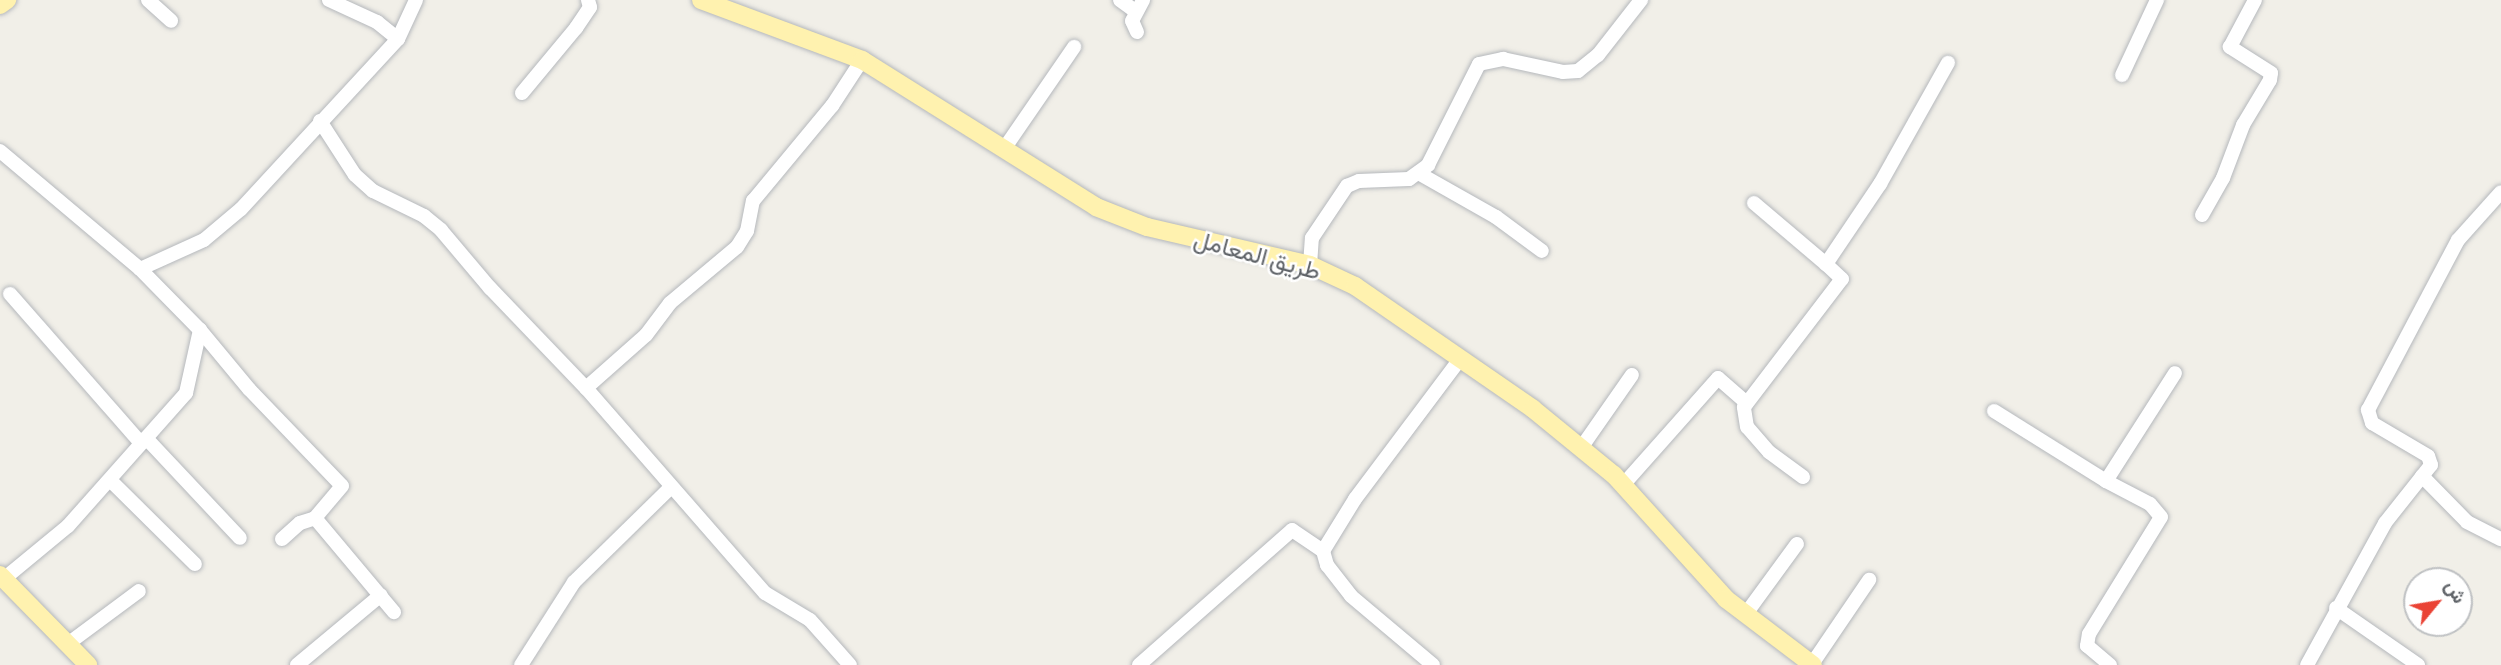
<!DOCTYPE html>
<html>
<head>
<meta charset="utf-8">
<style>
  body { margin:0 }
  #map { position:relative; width:2501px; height:665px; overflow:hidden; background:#f1efe8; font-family:"Sofia Sans Condensed",Vazirmatn,sans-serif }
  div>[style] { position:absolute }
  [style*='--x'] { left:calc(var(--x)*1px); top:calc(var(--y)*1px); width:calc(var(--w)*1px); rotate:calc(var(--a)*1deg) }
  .roads { filter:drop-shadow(0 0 2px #b5b8bc) drop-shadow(0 0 2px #b5b8bc) }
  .minor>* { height:14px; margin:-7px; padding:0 7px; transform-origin:7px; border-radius:7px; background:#fff }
  .major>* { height:18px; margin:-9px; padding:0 9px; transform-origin:9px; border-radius:9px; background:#fff2af }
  span { translate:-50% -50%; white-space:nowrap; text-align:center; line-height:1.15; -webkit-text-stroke:5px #fff; paint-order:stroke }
  .street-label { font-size:24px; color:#5f6368 }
  .north { position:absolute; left:2403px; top:567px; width:70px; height:70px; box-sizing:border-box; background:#fff; border:2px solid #bfc1c3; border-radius:50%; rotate:60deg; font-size:19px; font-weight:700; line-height:28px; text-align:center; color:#5f6368 }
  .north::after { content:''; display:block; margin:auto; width:24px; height:32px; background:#ea4335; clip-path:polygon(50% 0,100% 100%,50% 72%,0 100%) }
</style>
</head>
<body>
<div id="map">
  <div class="roads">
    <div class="minor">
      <i style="--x:148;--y:0;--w:31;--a:42"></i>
      <i style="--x:329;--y:0;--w:53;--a:24.6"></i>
      <i style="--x:377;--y:22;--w:27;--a:39"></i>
      <i style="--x:1120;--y:0;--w:17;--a:36"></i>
      <i style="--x:1137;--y:32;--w:12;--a:-114"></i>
      <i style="--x:1132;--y:21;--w:24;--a:-62"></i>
      <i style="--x:2122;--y:75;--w:83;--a:-65"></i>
      <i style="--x:522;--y:93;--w:85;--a:-50.3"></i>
      <i style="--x:576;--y:28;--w:25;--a:-56"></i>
      <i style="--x:590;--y:7;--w:7;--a:-106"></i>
      <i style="--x:320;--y:121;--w:64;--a:57.1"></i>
      <i style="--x:355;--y:175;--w:24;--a:42"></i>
      <i style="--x:373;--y:191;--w:57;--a:26.1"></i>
      <i style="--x:424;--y:216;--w:22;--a:39"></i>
      <i style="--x:441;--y:230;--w:76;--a:49.8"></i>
      <i style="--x:490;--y:288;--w:139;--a:46.2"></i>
      <i style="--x:586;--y:388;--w:272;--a:48.9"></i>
      <i style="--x:765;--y:593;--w:52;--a:31"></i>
      <i style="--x:810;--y:620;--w:60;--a:48.4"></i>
      <i style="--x:1004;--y:149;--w:124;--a:-55.5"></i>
      <i style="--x:0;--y:151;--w:183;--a:40.1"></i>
      <i style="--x:140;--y:269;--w:70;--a:-24.4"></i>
      <i style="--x:204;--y:240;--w:48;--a:-40"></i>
      <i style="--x:241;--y:209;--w:231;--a:-47.3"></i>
      <i style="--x:398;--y:39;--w:43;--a:-65.2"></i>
      <i style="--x:1420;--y:174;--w:87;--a:29.5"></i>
      <i style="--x:1496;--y:217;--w:57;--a:36.5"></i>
      <i style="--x:1754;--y:203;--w:94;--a:40.3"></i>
      <i style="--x:2202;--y:215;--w:43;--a:-60.4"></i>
      <i style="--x:2223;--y:178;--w:57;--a:-69.3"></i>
      <i style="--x:2243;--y:125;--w:52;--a:-59"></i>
      <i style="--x:2270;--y:80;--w:7;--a:-82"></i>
      <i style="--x:2271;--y:73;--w:49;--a:-147.6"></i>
      <i style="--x:2230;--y:47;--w:53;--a:-62"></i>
      <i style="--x:1310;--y:265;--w:27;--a:-86"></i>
      <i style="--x:1312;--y:238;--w:63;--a:-56.1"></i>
      <i style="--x:1347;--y:186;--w:13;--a:-23"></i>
      <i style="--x:1359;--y:181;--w:50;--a:-2.3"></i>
      <i style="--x:1409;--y:179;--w:24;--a:-36"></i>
      <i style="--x:1428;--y:165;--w:113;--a:-63.2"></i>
      <i style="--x:1479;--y:64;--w:25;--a:-12"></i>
      <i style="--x:1503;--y:59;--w:61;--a:12.2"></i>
      <i style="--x:1563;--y:72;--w:15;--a:-4"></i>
      <i style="--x:1578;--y:71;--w:26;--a:-39"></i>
      <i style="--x:1598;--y:55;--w:70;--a:-52"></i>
      <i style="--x:10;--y:294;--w:198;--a:48.7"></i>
      <i style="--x:200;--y:330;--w:77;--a:50.3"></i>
      <i style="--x:249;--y:389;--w:134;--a:46.2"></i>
      <i style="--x:342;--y:486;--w:42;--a:130.2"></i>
      <i style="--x:315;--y:518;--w:123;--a:50"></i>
      <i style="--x:586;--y:388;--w:80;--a:-41.5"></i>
      <i style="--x:646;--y:335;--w:40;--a:-53"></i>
      <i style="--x:670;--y:303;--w:87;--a:-39.9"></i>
      <i style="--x:737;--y:247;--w:19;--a:-58"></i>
      <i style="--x:747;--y:231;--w:31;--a:-79"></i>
      <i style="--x:753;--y:201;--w:124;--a:-50.3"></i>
      <i style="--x:832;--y:106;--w:55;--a:-56.9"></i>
      <i style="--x:1994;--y:411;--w:132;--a:32"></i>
      <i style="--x:146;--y:438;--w:137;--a:46.8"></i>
      <i style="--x:1581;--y:448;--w:89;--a:-55.1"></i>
      <i style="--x:2422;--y:476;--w:64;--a:45.6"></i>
      <i style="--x:2467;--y:522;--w:38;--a:27"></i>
      <i style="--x:1803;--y:477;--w:42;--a:-143.7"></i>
      <i style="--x:1769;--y:452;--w:33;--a:-131"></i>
      <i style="--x:1747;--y:427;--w:20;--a:-99"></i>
      <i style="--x:1744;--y:407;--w:161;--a:-52.6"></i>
      <i style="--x:1842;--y:279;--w:22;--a:-137"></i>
      <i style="--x:1826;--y:264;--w:97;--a:-56"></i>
      <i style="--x:1880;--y:184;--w:139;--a:-60.7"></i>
      <i style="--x:111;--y:481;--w:118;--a:44.7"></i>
      <i style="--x:1623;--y:485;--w:143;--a:-48.4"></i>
      <i style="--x:1718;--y:378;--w:38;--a:41"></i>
      <i style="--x:282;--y:539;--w:24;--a:-42"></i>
      <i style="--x:300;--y:523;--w:16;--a:-18"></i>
      <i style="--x:1323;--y:551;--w:61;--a:-58.4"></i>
      <i style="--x:1355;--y:499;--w:175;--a:-53.1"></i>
      <i style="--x:11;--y:573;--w:74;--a:-39.5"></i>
      <i style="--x:68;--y:526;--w:178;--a:-48.4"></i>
      <i style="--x:186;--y:393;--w:65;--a:-77.5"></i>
      <i style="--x:200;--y:330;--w:86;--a:-134.5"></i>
      <i style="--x:2336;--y:608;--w:100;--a:34.8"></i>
      <i style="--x:1745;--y:615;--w:88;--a:-53.8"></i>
      <i style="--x:69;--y:643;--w:87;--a:-36.6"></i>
      <i style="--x:1812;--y:664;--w:102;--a:-55.8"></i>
      <i style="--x:297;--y:665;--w:109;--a:-39.8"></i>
      <i style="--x:521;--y:665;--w:98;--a:-57.4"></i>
      <i style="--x:574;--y:582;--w:136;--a:-44.4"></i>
      <i style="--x:1139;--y:665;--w:204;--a:-41.4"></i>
      <i style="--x:1292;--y:530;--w:37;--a:34"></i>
      <i style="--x:1323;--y:551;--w:15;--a:74"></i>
      <i style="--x:1327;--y:565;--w:39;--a:52"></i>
      <i style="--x:1351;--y:596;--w:107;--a:40.1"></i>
      <i style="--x:2110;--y:665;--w:30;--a:-140"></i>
      <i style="--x:2087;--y:646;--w:12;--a:-81"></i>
      <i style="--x:2089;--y:634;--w:137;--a:-58.4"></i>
      <i style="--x:2161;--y:517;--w:17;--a:-130"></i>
      <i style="--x:2150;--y:504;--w:50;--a:-152.4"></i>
      <i style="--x:2106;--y:481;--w:128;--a:-57.4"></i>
      <i style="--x:2307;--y:665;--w:162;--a:-61.2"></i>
      <i style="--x:2385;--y:523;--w:74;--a:-51.6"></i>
      <i style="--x:2431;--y:465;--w:9;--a:-108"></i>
      <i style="--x:2428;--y:456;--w:65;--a:-149.5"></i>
      <i style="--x:2372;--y:423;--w:14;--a:-107"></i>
      <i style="--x:2368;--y:410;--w:192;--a:-62.1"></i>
      <i style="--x:2458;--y:240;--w:64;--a:-48.1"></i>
    </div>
    <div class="major">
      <i style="--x:701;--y:0;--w:172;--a:20.4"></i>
      <i style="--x:862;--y:60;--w:276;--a:32.1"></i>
      <i style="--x:1096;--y:207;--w:55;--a:21.4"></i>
      <i style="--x:1147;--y:227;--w:167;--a:13.1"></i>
      <i style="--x:1310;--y:265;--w:50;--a:25"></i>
      <i style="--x:1355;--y:286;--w:216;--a:34.6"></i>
      <i style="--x:1533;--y:409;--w:104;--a:39.2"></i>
      <i style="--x:1614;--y:475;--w:167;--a:47.9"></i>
      <i style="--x:1726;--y:599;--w:109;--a:37.2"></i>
      <i style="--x:0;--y:5;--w:9;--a:-36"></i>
      <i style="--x:0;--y:575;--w:126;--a:45.6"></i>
    </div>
  </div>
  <div class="street-label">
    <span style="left:1257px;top:256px;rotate:15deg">طريق المعامل</span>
  </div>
  <div class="north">ش</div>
</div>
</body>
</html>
